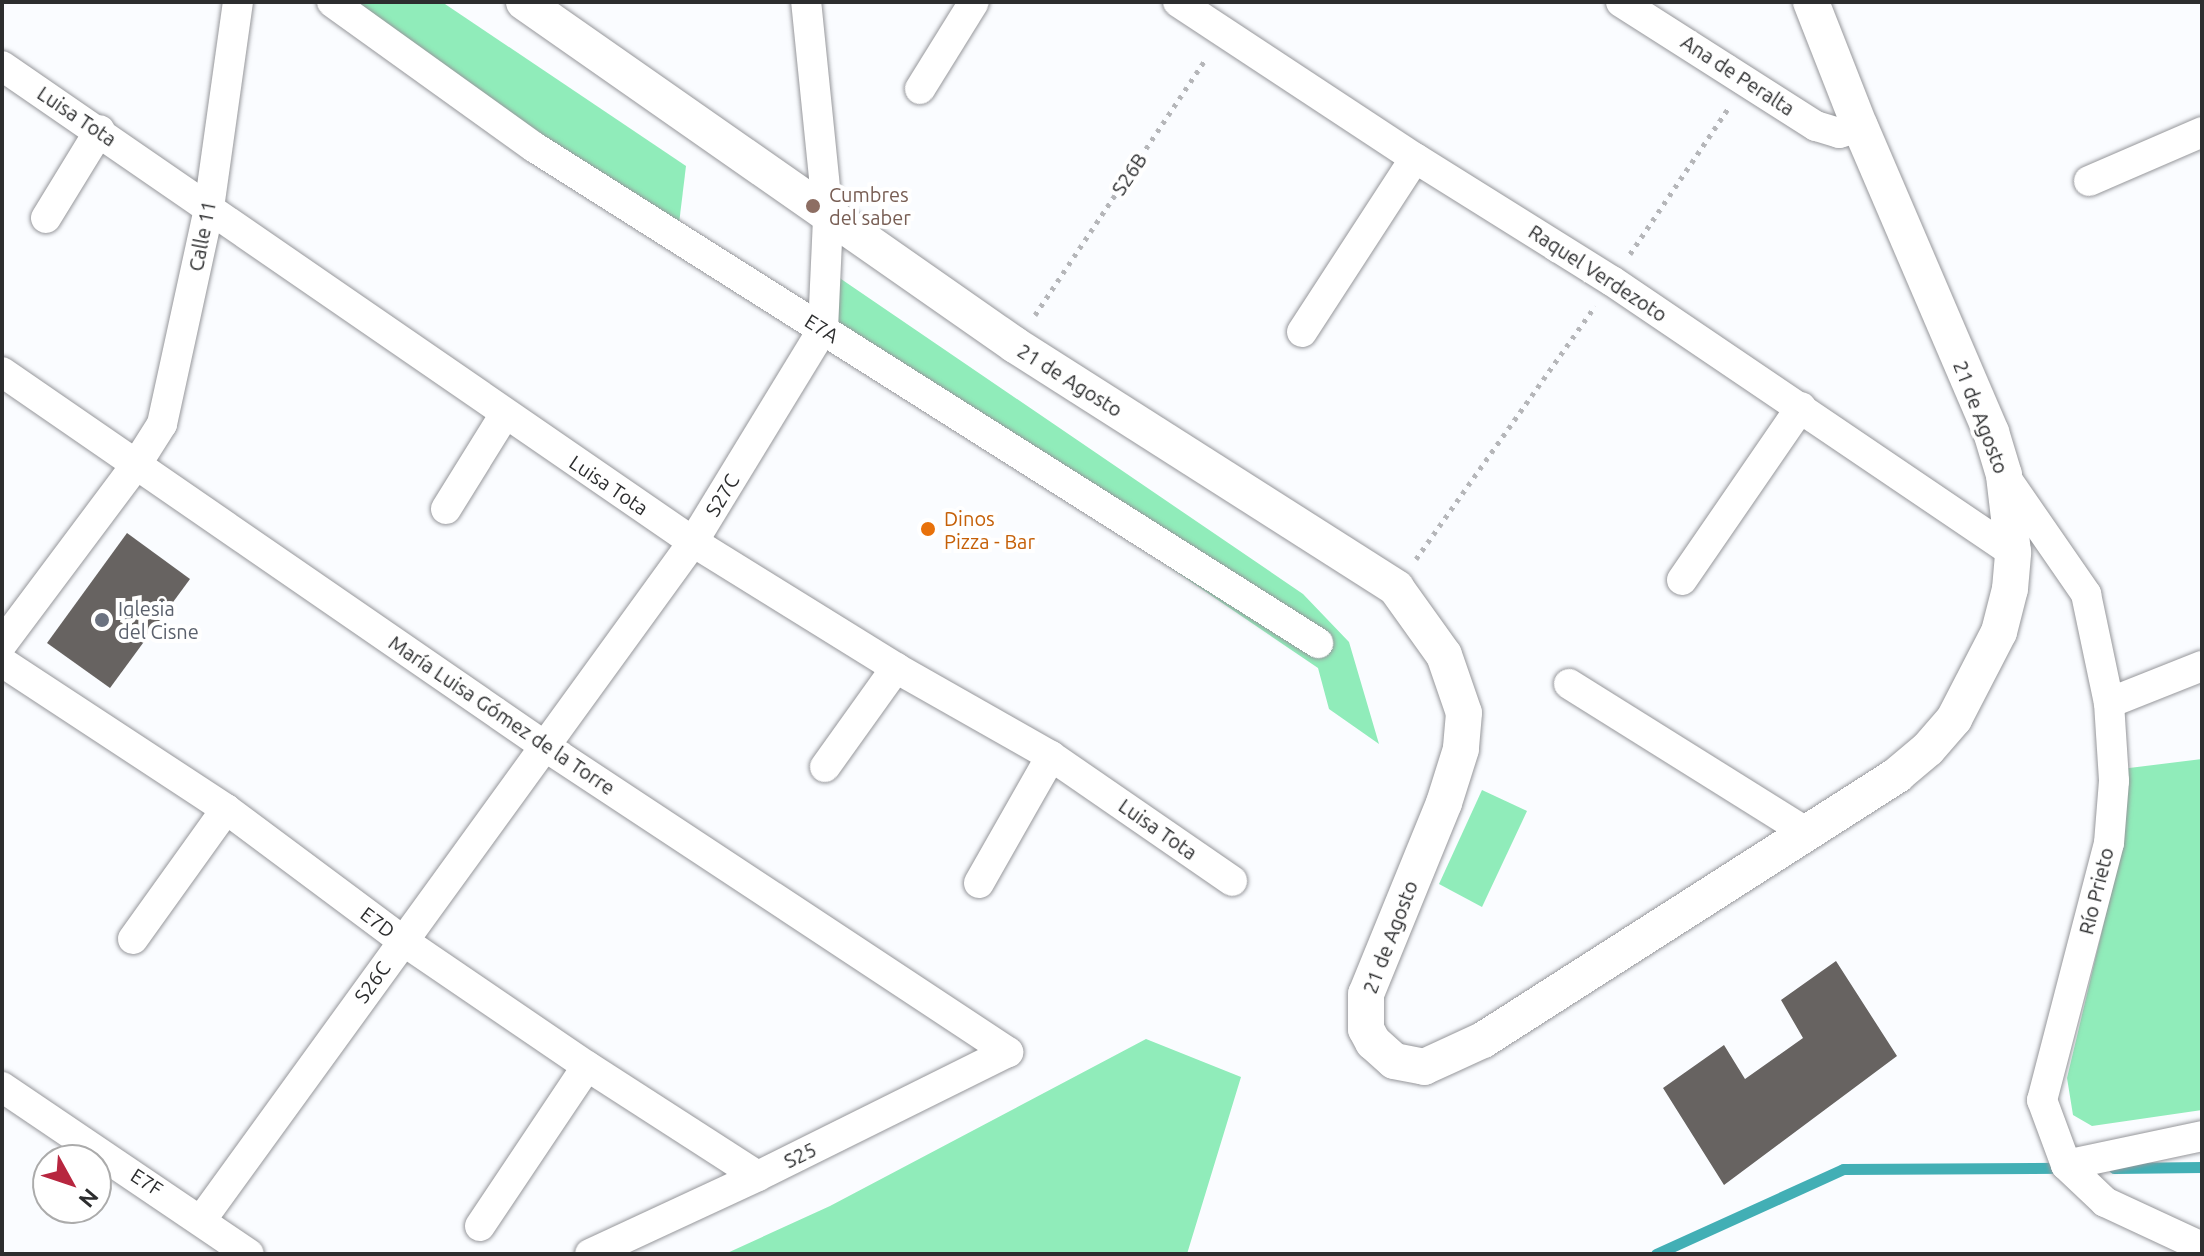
<!DOCTYPE html>
<html>
<head>
<meta charset="utf-8">
<style>
  body { margin:0 }
  #map { position:relative; width:2204px; height:1256px; overflow:hidden; background:#fafcff; font-family:Ubuntu,sans-serif }
  div>[style] { position:absolute }
  [style*='--x'] { left:calc(var(--x)*1px); top:calc(var(--y)*1px); width:calc(var(--w)*1px); rotate:calc(var(--a)*1deg) }
  .green>* { inset:0; background:#90ecba }
  .stream>* { height:11px; margin:-5.5px; padding:0 5.5px; transform-origin:5.5px; border-radius:5.5px; background:#42afb5 }
  .building>* { inset:0; background:#676361 }
  .path>* { height:5px; margin-top:-2.5px; transform-origin:0; background:repeating-linear-gradient(90deg,#b5b6b9 0 4px,transparent 0 10px) }
  .roads { filter:drop-shadow(0 0 2px #96979b) drop-shadow(0 0 2px #96979b) }
  .minor>* { height:30px; margin:-15px; padding:0 15px; transform-origin:15px; border-radius:15px; background:#fff }
  .tertiary>* { height:36px; margin:-18px; padding:0 18px; transform-origin:18px; border-radius:18px; background:#fff }
  .dots>* { width:22px; height:22px; translate:-50% -50%; box-sizing:border-box; border:4px solid #fff; border-radius:50% }
  span { translate:-50% -50%; white-space:nowrap; text-align:center; line-height:1.15; -webkit-text-stroke:8px #fff; paint-order:stroke }
  .street-label { font-size:20px; color:#2c2d2e }
  .education-label { font-size:20px; color:#785e54 }
  .left { translate:0 -50%; text-align:left }
  .food-label { font-size:20px; color:#c56008 }
  .worship-label { font-size:20px; color:#5b616d }
  .frame { position:absolute; inset:0; border:4px solid #2c2d2e; pointer-events:none }
  .north { position:absolute; left:32px; top:1144px; width:80px; height:80px; box-sizing:border-box; background:#fff; border:2px solid #ababab; border-radius:50%; rotate:130deg; font-size:22px; font-weight:700; line-height:32px; text-align:center; color:#2c2d2e }
  .north::after { content:''; display:block; margin:auto; width:28px; height:36px; background:#b7263f; clip-path:polygon(50% 0,100% 100%,50% 72%,0 100%) }
</style>
</head>
<body>
<div id="map">
  <div class="green">
    <i style="clip-path:polygon(339px 2px,442px 2px,686px 166px,677px 240px)"></i>
    <i style="clip-path:polygon(822px 266px,1303px 594px,1349px 642px,1379px 744px,1329px 709px,1318px 668px,835px 340px)"></i>
    <i style="clip-path:polygon(2202px 759px,2202px 1110px,2092px 1126px,2073px 1115px,2067px 1078px,2121px 851px,2113px 770px)"></i>
    <i style="clip-path:polygon(1482px 790px,1527px 811px,1482px 907px,1439px 884px)"></i>
    <i style="clip-path:polygon(1146px 1039px,1241px 1077px,1187px 1254px,725px 1254px,830px 1206px)"></i>
  </div>
  <div class="stream">
    <i style="--x:2114;--y:1168;--w:88;--a:-0.7"></i>
    <i style="--x:1656;--y:1254;--w:205;--a:-24.4"></i>
    <i style="--x:1843;--y:1169;--w:222;--a:-0.3"></i>
  </div>
  <div class="building">
    <i style="clip-path:polygon(127px 533px,190px 579px,110px 688px,47px 643px)"></i>
    <i style="clip-path:polygon(1836px 961px,1897px 1056px,1724px 1185px,1663px 1088px,1724px 1045px,1745px 1079px,1803px 1038px,1781px 1000px)"></i>
  </div>
  <div class="path">
    <i style="--x:1630;--y:254;--w:177;--a:-56"></i>
    <i style="--x:1035;--y:315;--w:306;--a:-56.3"></i>
    <i style="--x:1416;--y:559;--w:310;--a:-54.7"></i>
  </div>
  <div class="roads">
    <div class="minor">
      <i style="--x:332;--y:2;--w:249;--a:35.7"></i>
      <i style="--x:534;--y:147;--w:928;--a:32.32"></i>
      <i style="--x:1178;--y:2;--w:284;--a:33.4"></i>
      <i style="--x:1415;--y:158;--w:232;--a:32"></i>
      <i style="--x:1612;--y:281;--w:484;--a:34.1"></i>
      <i style="--x:1621;--y:2;--w:231;--a:32.5"></i>
      <i style="--x:1816;--y:126;--w:24;--a:17"></i>
      <i style="--x:1839;--y:133;--w:22;--a:-16"></i>
      <i style="--x:2;--y:66;--w:839;--a:34.56"></i>
      <i style="--x:693;--y:542;--w:239;--a:31.8"></i>
      <i style="--x:896;--y:668;--w:178;--a:29.6"></i>
      <i style="--x:1051;--y:756;--w:220;--a:34.6"></i>
      <i style="--x:920;--y:89;--w:102;--a:-58.2"></i>
      <i style="--x:2089;--y:181;--w:123;--a:-23.4"></i>
      <i style="--x:46;--y:218;--w:103;--a:-58.5"></i>
      <i style="--x:1302;--y:332;--w:207;--a:-57"></i>
      <i style="--x:2;--y:372;--w:661;--a:34.58"></i>
      <i style="--x:546;--y:747;--w:554;--a:33.43"></i>
      <i style="--x:2004;--y:475;--w:145;--a:55.4"></i>
      <i style="--x:2086;--y:594;--w:111;--a:78.1"></i>
      <i style="--x:2109;--y:703;--w:78;--a:86.3"></i>
      <i style="--x:2114;--y:781;--w:62;--a:94.6"></i>
      <i style="--x:2109;--y:843;--w:266;--a:104.6"></i>
      <i style="--x:2042;--y:1100;--w:69;--a:69.7"></i>
      <i style="--x:2066;--y:1165;--w:54;--a:43.5"></i>
      <i style="--x:2105;--y:1202;--w:107;--a:24.9"></i>
      <i style="--x:446;--y:509;--w:112;--a:-58.2"></i>
      <i style="--x:1682;--y:580;--w:210;--a:-55.5"></i>
      <i style="--x:2;--y:644;--w:227;--a:-53.2"></i>
      <i style="--x:138;--y:462;--w:45;--a:-57.7"></i>
      <i style="--x:162;--y:424;--w:221;--a:-77.7"></i>
      <i style="--x:209;--y:208;--w:208;--a:-82"></i>
      <i style="--x:2;--y:662;--w:268;--a:33.3"></i>
      <i style="--x:226;--y:809;--w:219;--a:36.7"></i>
      <i style="--x:402;--y:940;--w:224;--a:34.3"></i>
      <i style="--x:587;--y:1066;--w:203;--a:32.8"></i>
      <i style="--x:1569;--y:684;--w:283;--a:32"></i>
      <i style="--x:2109;--y:703;--w:100;--a:-21.7"></i>
      <i style="--x:825;--y:767;--w:122;--a:-54.4"></i>
      <i style="--x:979;--y:883;--w:146;--a:-60.4"></i>
      <i style="--x:133;--y:939;--w:160;--a:-54.4"></i>
      <i style="--x:2;--y:1087;--w:298;--a:34.1"></i>
      <i style="--x:2066;--y:1165;--w:139;--a:-12"></i>
      <i style="--x:202;--y:1219;--w:836;--a:-54.05"></i>
      <i style="--x:693;--y:542;--w:250;--a:-58.6"></i>
      <i style="--x:823;--y:329;--w:112;--a:-87.4"></i>
      <i style="--x:828;--y:217;--w:216;--a:-95.8"></i>
      <i style="--x:480;--y:1226;--w:192;--a:-56.2"></i>
      <i style="--x:590;--y:1254;--w:185;--a:-24.9"></i>
      <i style="--x:758;--y:1176;--w:279;--a:-26.4"></i>
    </div>
    <div class="tertiary">
      <i style="--x:524;--y:2;--w:599;--a:34.94"></i>
      <i style="--x:1015;--y:345;--w:452;--a:32.5"></i>
      <i style="--x:1396;--y:588;--w:82;--a:54.4"></i>
      <i style="--x:1444;--y:655;--w:61;--a:71"></i>
      <i style="--x:1464;--y:713;--w:36;--a:95"></i>
      <i style="--x:1461;--y:749;--w:57;--a:107.5"></i>
      <i style="--x:1444;--y:803;--w:206;--a:112.2"></i>
      <i style="--x:1366;--y:994;--w:35;--a:90"></i>
      <i style="--x:1366;--y:1029;--w:15;--a:62"></i>
      <i style="--x:1373;--y:1042;--w:28;--a:42"></i>
      <i style="--x:1394;--y:1061;--w:31;--a:11"></i>
      <i style="--x:1424;--y:1067;--w:65;--a:-24.6"></i>
      <i style="--x:1483;--y:1040;--w:492;--a:-32.6"></i>
      <i style="--x:1897;--y:775;--w:40;--a:-40"></i>
      <i style="--x:1928;--y:749;--w:40;--a:-49"></i>
      <i style="--x:1954;--y:719;--w:98;--a:-62.7"></i>
      <i style="--x:1999;--y:632;--w:44;--a:-75.7"></i>
      <i style="--x:2010;--y:589;--w:37;--a:-85"></i>
      <i style="--x:2013;--y:552;--w:78;--a:-96.7"></i>
      <i style="--x:2004;--y:475;--w:45;--a:-106.8"></i>
      <i style="--x:1991;--y:432;--w:332;--a:-113.2"></i>
      <i style="--x:1860;--y:127;--w:134;--a:-111.4"></i>
    </div>
  </div>
  <div class="dots">
    <i style="left:813px;top:206px;background:#8d6e63"></i>
    <i style="left:928px;top:529px;background:#e8710a"></i>
    <i style="left:102px;top:620px;background:#6b7280"></i>
  </div>
  <div class="street-label">
    <span style="left:1738px;top:75px;rotate:33deg">Ana de Peralta</span>
    <span style="left:77px;top:116px;rotate:34deg">Luisa Tota</span>
    <span style="left:1129px;top:174px;rotate:-56deg">S26B</span>
    <span style="left:202px;top:236px;rotate:-79deg">Calle 11</span>
    <span style="left:1598px;top:273px;rotate:33deg">Raquel Verdezoto</span>
    <span style="left:822px;top:328px;rotate:32deg">E7A</span>
    <span style="left:1070px;top:380px;rotate:32deg">21 de Agosto</span>
    <span style="left:1981px;top:417px;rotate:69deg">21 de Agosto</span>
    <span style="left:609px;top:485px;rotate:34deg">Luisa Tota</span>
    <span style="left:722px;top:495px;rotate:-59deg">S27C</span>
    <span style="left:502px;top:715px;rotate:34deg">María Luisa Gómez de la Torre</span>
    <span style="left:1158px;top:829px;rotate:35deg">Luisa Tota</span>
    <span style="left:2096px;top:891px;rotate:-76deg">Río Prieto</span>
    <span style="left:378px;top:922px;rotate:37deg">E7D</span>
    <span style="left:1390px;top:937px;rotate:-69deg">21 de Agosto</span>
    <span style="left:372px;top:982px;rotate:-54deg">S26C</span>
    <span style="left:800px;top:1155px;rotate:-26deg">S25</span>
    <span style="left:147px;top:1182px;rotate:33deg">E7F</span>
  </div>
  <div class="education-label">
    <span class="left" style="left:829px;top:206px">Cumbres<br>del saber</span>
  </div>
  <div class="food-label">
    <span class="left" style="left:944px;top:530px">Dinos<br>Pizza - Bar</span>
  </div>
  <div class="worship-label">
    <span class="left" style="left:118px;top:620px">Iglesia<br>del Cisne</span>
  </div>
  <div class="frame"></div>
  <div class="north">N</div>
</div>
</body>
</html>
